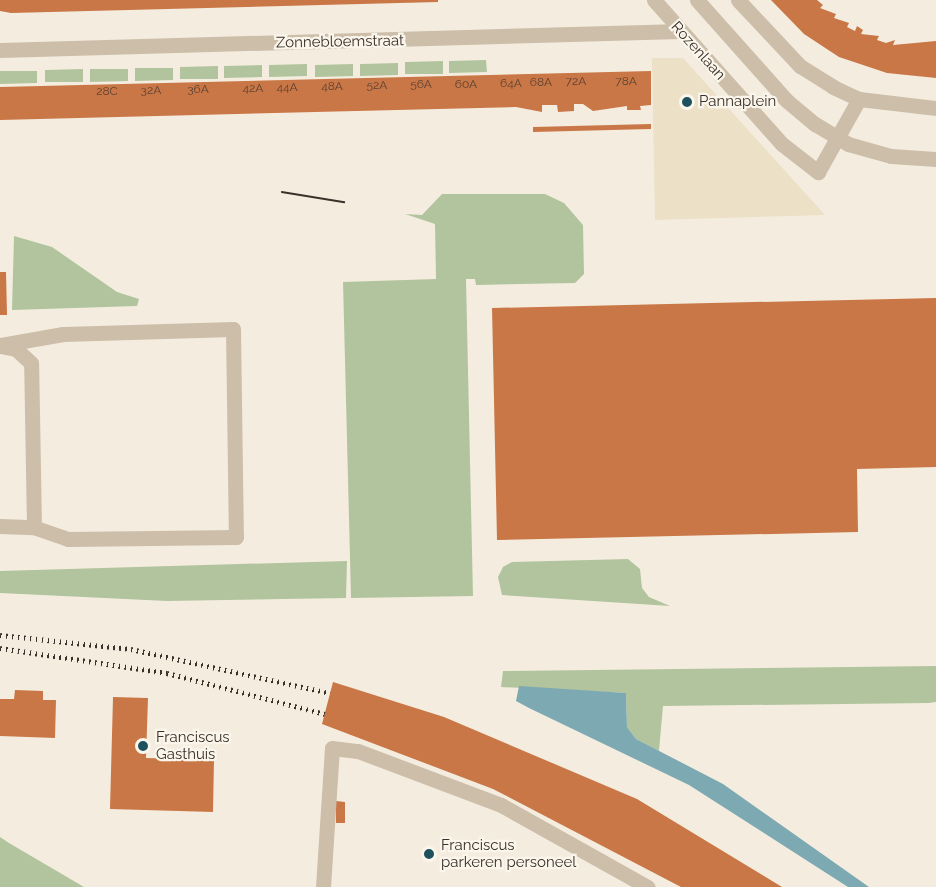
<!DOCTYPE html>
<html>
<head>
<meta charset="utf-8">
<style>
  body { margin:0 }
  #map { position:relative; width:936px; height:887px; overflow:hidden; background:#f4eddf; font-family:Raleway,sans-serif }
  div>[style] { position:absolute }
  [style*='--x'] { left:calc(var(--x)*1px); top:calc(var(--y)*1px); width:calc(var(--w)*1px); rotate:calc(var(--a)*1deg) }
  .green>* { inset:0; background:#b2c49e }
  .plaza>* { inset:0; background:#ece0c6 }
  .water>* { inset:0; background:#7da9b2 }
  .building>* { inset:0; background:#ca7747 }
  .minor>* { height:15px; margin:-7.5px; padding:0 7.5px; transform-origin:7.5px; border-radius:7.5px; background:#cdbeaa }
  .tram>* { height:1.5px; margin:-0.75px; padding:0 0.75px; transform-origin:0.75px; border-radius:0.75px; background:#3a312a }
  .rail>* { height:4.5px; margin-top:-2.25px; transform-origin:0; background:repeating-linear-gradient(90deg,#3a312a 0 1.5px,transparent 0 6px) }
  .minor-bridge>* { height:15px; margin:-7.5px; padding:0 7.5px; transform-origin:7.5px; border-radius:7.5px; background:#cdbeaa }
  .dots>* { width:16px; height:16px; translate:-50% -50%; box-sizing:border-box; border:3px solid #fbf6ec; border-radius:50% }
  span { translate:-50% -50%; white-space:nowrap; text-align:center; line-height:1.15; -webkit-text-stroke:4.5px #fbf6ec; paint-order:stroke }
  .number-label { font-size:12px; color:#5e4231 }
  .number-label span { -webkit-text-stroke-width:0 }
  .street-label { font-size:15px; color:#3a312a }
  .poi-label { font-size:15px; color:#3a312a }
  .left { translate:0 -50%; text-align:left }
</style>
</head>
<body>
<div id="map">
  <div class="green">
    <i style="clip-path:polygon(486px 60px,487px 72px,449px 73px,449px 61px)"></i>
    <i style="clip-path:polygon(443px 61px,443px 74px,405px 74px,405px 62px)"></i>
    <i style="clip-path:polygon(398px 63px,398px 75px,360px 76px,360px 64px)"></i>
    <i style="clip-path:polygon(307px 64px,307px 76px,269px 77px,269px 65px)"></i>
    <i style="clip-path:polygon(353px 64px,353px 76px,315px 77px,315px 65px)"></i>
    <i style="clip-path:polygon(262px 65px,262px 77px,224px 78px,224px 66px)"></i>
    <i style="clip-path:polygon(218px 66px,218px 79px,180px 79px,180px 67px)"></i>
    <i style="clip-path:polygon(135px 68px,173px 68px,173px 80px,135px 81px)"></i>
    <i style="clip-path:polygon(83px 69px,83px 82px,45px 82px,45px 70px)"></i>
    <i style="clip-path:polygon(90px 69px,128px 69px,128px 81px,90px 82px)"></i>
    <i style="clip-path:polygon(0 71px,37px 71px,37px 83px,0 84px)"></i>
    <i style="clip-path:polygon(442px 194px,545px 194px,564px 203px,583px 225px,584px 274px,575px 283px,476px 285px,475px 279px,466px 279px,473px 596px,351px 598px,343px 282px,436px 279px,435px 224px,405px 214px,422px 215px)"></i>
    <i style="clip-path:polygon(14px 236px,52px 247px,117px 292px,139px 299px,137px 306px,12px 310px)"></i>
    <i style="clip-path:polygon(628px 559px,640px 569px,642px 588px,649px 597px,670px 606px,502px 595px,498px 577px,503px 567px,512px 562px)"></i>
    <i style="clip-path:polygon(347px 561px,346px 598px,167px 601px,0 593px,0 571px)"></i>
    <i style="clip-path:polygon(936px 666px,936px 702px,929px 703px,663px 706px,659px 751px,636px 739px,627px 727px,626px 693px,501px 687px,503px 671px)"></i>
    <i style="clip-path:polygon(0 837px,9px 843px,84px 887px,0 887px)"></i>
  </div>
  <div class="plaza">
    <i style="clip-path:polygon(652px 58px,683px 58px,825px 215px,655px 220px)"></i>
  </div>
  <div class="water">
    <i style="clip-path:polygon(519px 686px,626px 693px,627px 727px,636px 739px,723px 784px,869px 887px,848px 887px,689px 785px,529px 708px,516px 701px)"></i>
  </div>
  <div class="building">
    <i style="clip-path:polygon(0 0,438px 0,438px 2px,11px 13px,0 11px)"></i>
    <i style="clip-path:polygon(771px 0,817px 0,823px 5px,820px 8px,836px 14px,834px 18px,849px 23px,847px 27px,855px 31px,857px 26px,863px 30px,861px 34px,879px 36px,877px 40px,886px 43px,895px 40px,893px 45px,936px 41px,936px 78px,887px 73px,839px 57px,804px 34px)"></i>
    <i style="clip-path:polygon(651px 71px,651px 105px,640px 106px,641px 110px,627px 110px,627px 106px,593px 111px,583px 104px,574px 104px,574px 111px,558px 112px,557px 105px,542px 105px,542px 112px,516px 107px,0 120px,0 87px)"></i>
    <i style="clip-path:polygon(651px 124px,651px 129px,533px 132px,533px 127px)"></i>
    <i style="clip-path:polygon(0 272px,6px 272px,7px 315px,0 315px)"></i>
    <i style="clip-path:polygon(936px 298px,936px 467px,857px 469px,858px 532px,497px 540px,492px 308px)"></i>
    <i style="clip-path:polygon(333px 682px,444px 717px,637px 799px,782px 887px,681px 887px,493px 789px,322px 724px)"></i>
    <i style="clip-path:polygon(15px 690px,43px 691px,43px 700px,56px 700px,55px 738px,0 736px,0 699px,14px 699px)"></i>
    <i style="clip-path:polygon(113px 697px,148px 698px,146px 758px,214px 760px,213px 812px,110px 809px)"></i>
    <i style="clip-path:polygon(336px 801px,345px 802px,345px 823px,336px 823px)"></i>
  </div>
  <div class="minor">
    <i style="--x:654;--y:0;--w:193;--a:48.4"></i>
    <i style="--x:782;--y:144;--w:46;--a:37.9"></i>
    <i style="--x:818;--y:172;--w:84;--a:-60.7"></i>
    <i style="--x:738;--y:0;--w:91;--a:46.8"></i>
    <i style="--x:800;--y:66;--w:39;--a:32"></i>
    <i style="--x:833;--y:87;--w:29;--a:25"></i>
    <i style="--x:859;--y:99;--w:78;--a:6.7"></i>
    <i style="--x:0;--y:50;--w:681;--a:-1.6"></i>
    <i style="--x:0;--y:345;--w:64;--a:-9.9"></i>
    <i style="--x:63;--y:334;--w:170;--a:-1.7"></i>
    <i style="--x:233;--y:329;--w:208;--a:89.2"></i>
    <i style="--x:236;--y:537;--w:168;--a:179.3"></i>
    <i style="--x:68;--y:539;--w:36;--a:-161"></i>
    <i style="--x:0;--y:526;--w:34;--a:2"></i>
    <i style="--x:34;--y:527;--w:164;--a:-91"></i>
    <i style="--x:31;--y:363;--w:21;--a:-137"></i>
    <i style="--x:16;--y:349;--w:15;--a:-169"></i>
    <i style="--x:323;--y:887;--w:139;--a:-86.3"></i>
    <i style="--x:332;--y:748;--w:26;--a:7"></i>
    <i style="--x:358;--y:751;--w:153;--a:20.7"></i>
    <i style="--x:501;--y:805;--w:168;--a:29.2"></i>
  </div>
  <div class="tram">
    <i style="--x:282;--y:192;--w:63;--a:9.2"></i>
  </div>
  <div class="rail">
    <i style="--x:0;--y:635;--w:132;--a:6.1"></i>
    <i style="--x:131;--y:649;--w:204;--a:12.5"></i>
    <i style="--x:0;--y:648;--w:169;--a:8.5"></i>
    <i style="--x:167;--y:673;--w:163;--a:14.5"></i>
  </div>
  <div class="minor-bridge">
    <i style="--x:697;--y:0;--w:134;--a:48.3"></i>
    <i style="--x:786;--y:100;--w:38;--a:40"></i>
    <i style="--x:815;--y:124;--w:39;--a:31"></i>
    <i style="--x:848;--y:144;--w:45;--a:15.6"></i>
    <i style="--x:891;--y:156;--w:45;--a:3.8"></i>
  </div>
  <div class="dots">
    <i style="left:687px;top:102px;background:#1d515d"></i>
    <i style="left:143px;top:746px;background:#1d515d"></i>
    <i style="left:429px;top:854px;background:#1d515d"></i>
  </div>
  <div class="number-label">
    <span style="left:576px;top:82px">72A</span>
    <span style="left:626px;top:82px">78A</span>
    <span style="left:541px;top:83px">68A</span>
    <span style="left:511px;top:84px">64A</span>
    <span style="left:421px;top:85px">56A</span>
    <span style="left:466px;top:85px">60A</span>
    <span style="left:377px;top:86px">52A</span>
    <span style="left:332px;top:87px">48A</span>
    <span style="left:287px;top:88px">44A</span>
    <span style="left:253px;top:89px">42A</span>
    <span style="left:198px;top:90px">36A</span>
    <span style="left:151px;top:91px">32A</span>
    <span style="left:107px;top:92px">28C</span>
  </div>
  <div class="street-label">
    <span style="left:340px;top:42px;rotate:-1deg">Zonnebloemstraat</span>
    <span style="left:698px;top:51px;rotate:48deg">Rozenlaan</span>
  </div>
  <div class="poi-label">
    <span class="left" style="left:699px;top:102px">Pannaplein</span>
    <span class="left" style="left:156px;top:746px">Franciscus<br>Gasthuis</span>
    <span class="left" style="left:441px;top:854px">Franciscus<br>parkeren personeel</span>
  </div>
</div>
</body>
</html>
